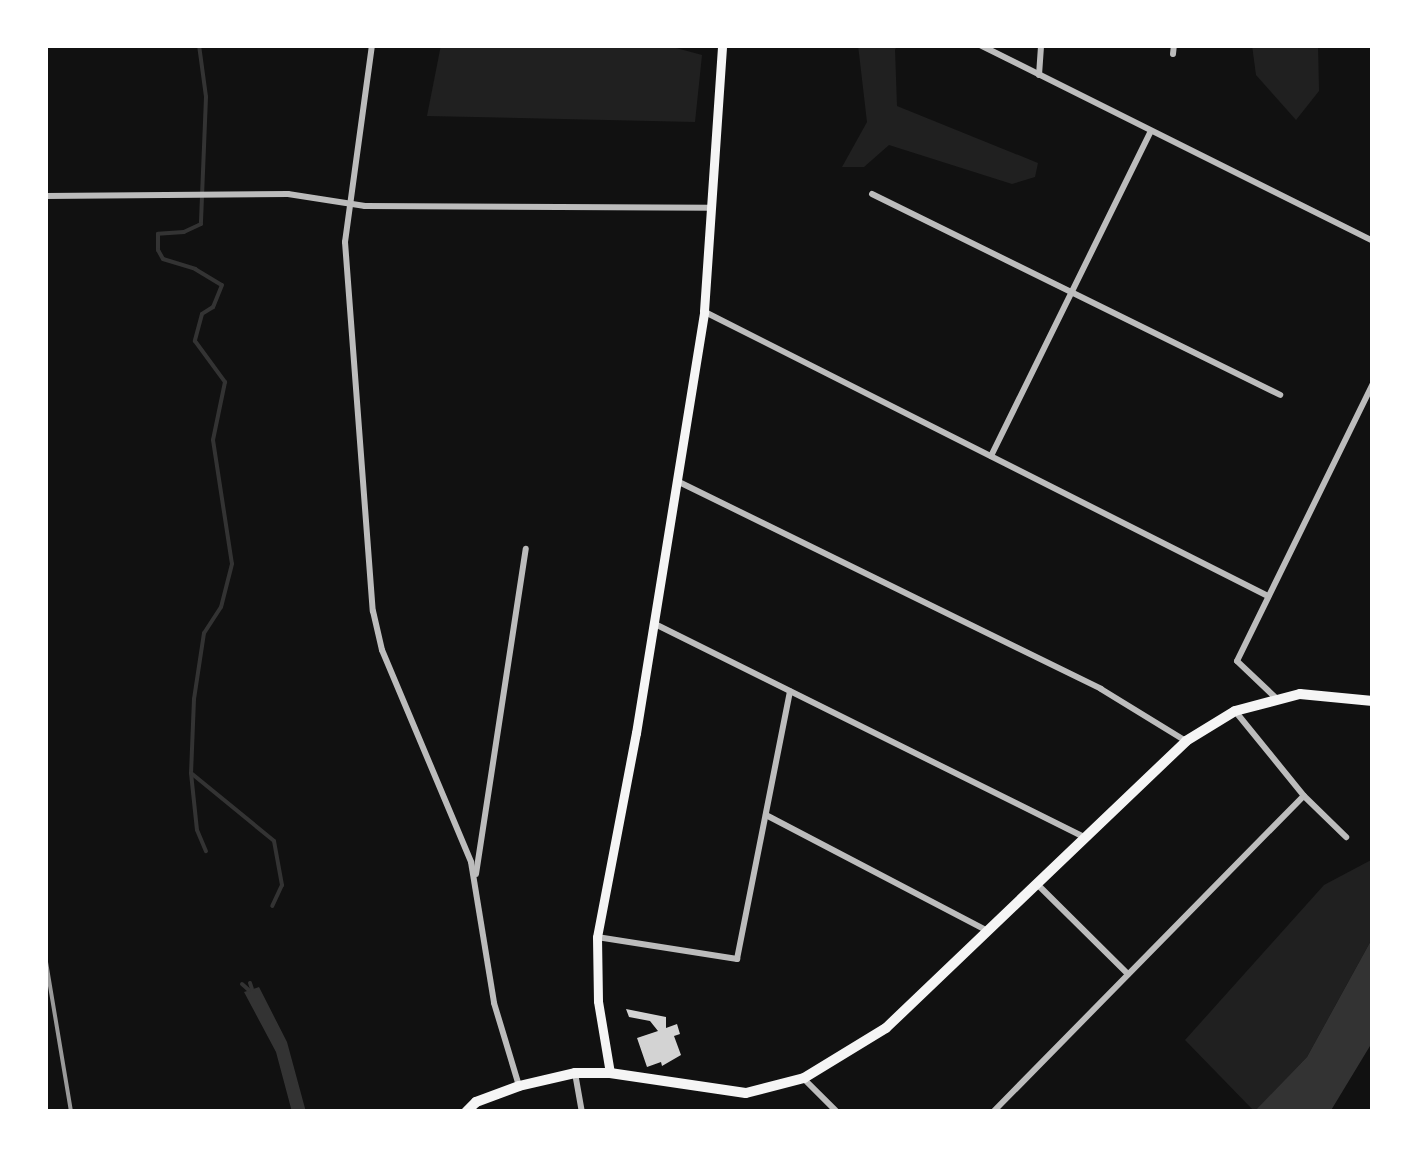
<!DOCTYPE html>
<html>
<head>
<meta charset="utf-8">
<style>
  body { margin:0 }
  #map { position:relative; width:1418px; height:1157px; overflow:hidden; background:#111; font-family:"Fira Sans",sans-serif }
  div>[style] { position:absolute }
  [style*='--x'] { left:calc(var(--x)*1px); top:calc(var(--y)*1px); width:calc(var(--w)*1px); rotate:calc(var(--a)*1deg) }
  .green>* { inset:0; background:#202020 }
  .water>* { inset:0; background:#333 }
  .stream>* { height:4px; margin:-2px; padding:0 2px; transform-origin:2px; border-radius:2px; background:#333 }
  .building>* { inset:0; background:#d3d3d3 }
  .minor>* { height:6px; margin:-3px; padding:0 3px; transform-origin:3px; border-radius:3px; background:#bcbcbc }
  .secondary>* { height:9px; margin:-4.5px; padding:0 4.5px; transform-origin:4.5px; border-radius:4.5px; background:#f5f5f5 }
  .primary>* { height:10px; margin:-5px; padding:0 5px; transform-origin:5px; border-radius:5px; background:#f5f5f5 }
  .rail>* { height:4px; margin:-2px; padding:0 2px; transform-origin:2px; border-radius:2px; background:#9a9a9a }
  span { translate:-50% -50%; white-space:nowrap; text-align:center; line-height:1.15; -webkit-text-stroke:10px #fff; paint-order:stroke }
  .frame { position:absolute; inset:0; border:48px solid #fff; pointer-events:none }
</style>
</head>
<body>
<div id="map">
  <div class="green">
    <i style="clip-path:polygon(441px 45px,665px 45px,702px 55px,695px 122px,427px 116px)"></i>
    <i style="clip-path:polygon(858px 45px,901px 45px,895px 49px,897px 106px,1038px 163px,1035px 177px,1012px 184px,889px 145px,864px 167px,842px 167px,867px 122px)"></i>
    <i style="clip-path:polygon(1252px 45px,1318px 45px,1319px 91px,1296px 120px,1256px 75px)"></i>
    <i style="clip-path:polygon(1373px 859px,1373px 937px,1307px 1057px,1255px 1112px,1185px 1040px,1324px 885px)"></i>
  </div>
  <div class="water">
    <i style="clip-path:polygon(1373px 937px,1373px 1041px,1330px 1112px,1254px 1112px,1307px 1057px)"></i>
    <i style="clip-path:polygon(259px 987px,287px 1042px,306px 1112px,292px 1112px,276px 1052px,244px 992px)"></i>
  </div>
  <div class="stream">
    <i style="--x:199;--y:45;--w:52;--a:82.3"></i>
    <i style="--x:206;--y:97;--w:127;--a:92.3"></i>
    <i style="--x:201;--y:224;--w:19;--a:155"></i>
    <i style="--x:184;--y:232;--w:26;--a:176"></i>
    <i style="--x:158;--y:234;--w:16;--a:90"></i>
    <i style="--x:158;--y:250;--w:10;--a:61"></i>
    <i style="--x:163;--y:259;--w:34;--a:17"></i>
    <i style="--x:195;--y:269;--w:31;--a:31"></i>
    <i style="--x:222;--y:285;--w:24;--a:112"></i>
    <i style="--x:213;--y:307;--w:13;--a:148"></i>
    <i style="--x:202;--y:314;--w:28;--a:105"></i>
    <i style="--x:195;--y:341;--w:51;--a:53.8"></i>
    <i style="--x:225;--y:382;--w:59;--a:101.7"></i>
    <i style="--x:213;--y:440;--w:125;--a:81.3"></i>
    <i style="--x:232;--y:564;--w:44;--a:104.3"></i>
    <i style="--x:221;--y:607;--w:31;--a:123"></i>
    <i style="--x:204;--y:633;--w:67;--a:98.6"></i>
    <i style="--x:194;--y:699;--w:74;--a:92.3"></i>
    <i style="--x:191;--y:773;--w:57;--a:84"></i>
    <i style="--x:197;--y:830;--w:23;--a:67"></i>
    <i style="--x:191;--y:773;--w:107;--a:39.3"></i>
    <i style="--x:274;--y:841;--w:45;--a:79.7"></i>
    <i style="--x:282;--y:885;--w:23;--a:115"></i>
    <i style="--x:250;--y:983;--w:6;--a:72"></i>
    <i style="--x:242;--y:984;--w:9;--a:41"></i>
  </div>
  <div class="building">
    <i style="clip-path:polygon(626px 1009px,666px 1017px,666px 1028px,677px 1024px,680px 1034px,674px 1036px,681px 1055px,662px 1066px,661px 1062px,647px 1067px,637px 1038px,658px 1031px,650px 1021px,629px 1017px)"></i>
  </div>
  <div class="minor">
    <i style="--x:372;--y:45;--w:199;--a:97.8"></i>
    <i style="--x:345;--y:242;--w:370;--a:85.7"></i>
    <i style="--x:373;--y:611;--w:40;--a:77"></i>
    <i style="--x:382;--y:650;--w:230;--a:67.2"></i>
    <i style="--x:471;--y:862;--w:143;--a:80.7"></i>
    <i style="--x:494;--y:1003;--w:87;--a:73.2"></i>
    <i style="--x:980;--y:45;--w:439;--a:26.5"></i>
    <i style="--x:1173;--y:54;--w:9;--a:-84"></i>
    <i style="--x:1039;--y:75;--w:30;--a:-86"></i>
    <i style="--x:872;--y:194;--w:455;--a:26.2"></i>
    <i style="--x:45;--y:196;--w:243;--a:-0.5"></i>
    <i style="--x:288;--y:194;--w:78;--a:8.9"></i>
    <i style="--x:365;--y:206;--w:347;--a:0.3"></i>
    <i style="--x:705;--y:312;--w:631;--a:26.77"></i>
    <i style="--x:991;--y:456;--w:362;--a:-63.8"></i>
    <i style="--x:677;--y:481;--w:472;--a:26.1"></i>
    <i style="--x:1101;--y:689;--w:100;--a:31.5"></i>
    <i style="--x:655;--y:624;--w:479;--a:26.4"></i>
    <i style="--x:1277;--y:699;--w:55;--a:-136.5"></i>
    <i style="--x:1237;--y:661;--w:309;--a:-63.9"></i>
    <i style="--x:1235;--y:711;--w:109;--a:50.9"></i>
    <i style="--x:1304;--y:796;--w:59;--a:44.3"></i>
    <i style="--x:766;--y:815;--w:250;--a:27.6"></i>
    <i style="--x:476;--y:874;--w:329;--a:-81.3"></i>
    <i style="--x:1037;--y:884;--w:128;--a:44.7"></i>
    <i style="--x:597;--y:937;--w:142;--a:8.9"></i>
    <i style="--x:737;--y:959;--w:273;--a:-78.8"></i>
    <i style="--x:575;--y:1073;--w:40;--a:80"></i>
    <i style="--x:804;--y:1079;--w:47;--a:45"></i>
    <i style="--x:993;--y:1112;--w:443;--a:-45.5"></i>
  </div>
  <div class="secondary">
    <i style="--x:610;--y:1073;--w:73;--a:-99.5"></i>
    <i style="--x:598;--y:1001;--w:64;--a:-90.9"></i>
    <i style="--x:597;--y:937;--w:208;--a:-79.2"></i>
    <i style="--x:636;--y:733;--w:427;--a:-80.8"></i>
    <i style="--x:704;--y:311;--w:267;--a:-86.1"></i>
  </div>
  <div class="primary">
    <i style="--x:466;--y:1112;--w:14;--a:-45"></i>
    <i style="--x:476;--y:1102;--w:46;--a:-20.4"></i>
    <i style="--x:519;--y:1086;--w:57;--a:-13.1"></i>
    <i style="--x:575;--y:1073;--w:35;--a:0"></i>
    <i style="--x:610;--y:1073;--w:137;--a:8.4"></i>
    <i style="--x:746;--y:1093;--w:60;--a:-14.5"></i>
    <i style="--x:804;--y:1078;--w:96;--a:-31.4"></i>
    <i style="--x:886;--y:1028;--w:415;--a:-43.7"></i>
    <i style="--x:1186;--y:741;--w:57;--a:-31.5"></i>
    <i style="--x:1235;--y:711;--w:67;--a:-14.7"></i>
    <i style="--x:1300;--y:694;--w:73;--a:5.5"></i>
  </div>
  <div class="rail">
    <i style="--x:45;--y:956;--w:158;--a:80.5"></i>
  </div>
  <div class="frame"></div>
</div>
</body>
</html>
